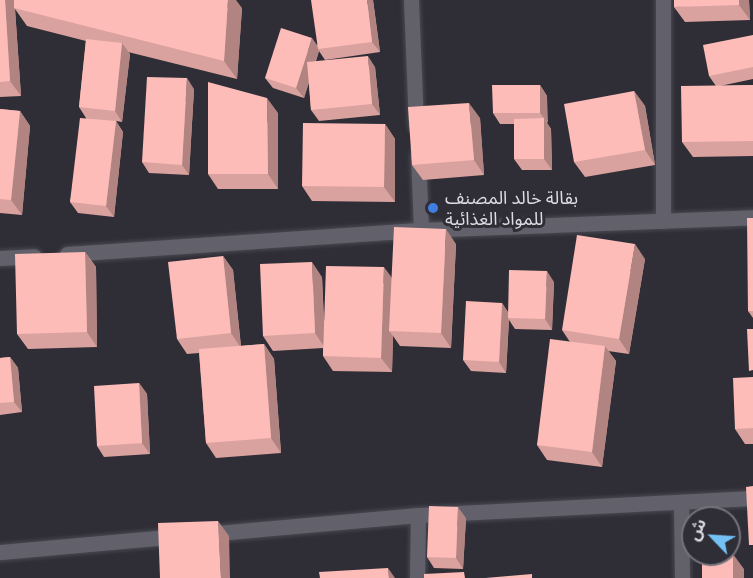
<!DOCTYPE html>
<html>
<head>
<meta charset="utf-8">
<style>
  body { margin:0 }
  #map { position:relative; width:753px; height:578px; overflow:hidden; background:#2f2e37; font-family:Ubuntu,"Noto Sans Arabic",sans-serif }
  div>[style] { position:absolute }
  [style*='--x'] { left:calc(var(--x)*1px); top:calc(var(--y)*1px); width:calc(var(--w)*1px); rotate:calc(var(--a)*1deg) }
  .roads { filter:drop-shadow(0 0 2px #4a4951) drop-shadow(0 0 2px #4a4951) }
  .street>* { height:15px; margin:-7.5px; padding:0 7.5px; transform-origin:7.5px; border-radius:7.5px; background:#62616b }
  .wall>* { inset:0; background:#daa29e }
  .shaded-wall>* { inset:0; background:#b18481 }
  .building>* { inset:0; background:#fdbcb8 }
  .dots>* { width:16px; height:16px; translate:-50% -50%; box-sizing:border-box; border:3px solid #2f2e37; border-radius:50% }
  span { translate:-50% -50%; white-space:nowrap; text-align:center; line-height:1.15; -webkit-text-stroke:6px #2f2e37; paint-order:stroke }
  .poi-label { font-size:18px; color:#dbdbe1 }
  .left { translate:0 -50%; text-align:left }
  .north { position:absolute; left:681px; top:506px; width:60px; height:60px; box-sizing:border-box; background:#2f2e37; border:2px solid #74737b; border-radius:50%; rotate:295deg; font-size:16px; font-weight:700; line-height:24px; text-align:center; color:#dbdbe1 }
  .north::after { content:''; display:block; margin:auto; width:21px; height:27px; background:#73c1f5; clip-path:polygon(50% 0,100% 100%,50% 72%,0 100%) }
</style>
</head>
<body>
<div id="map">
  <div class="roads">
    <div class="street">
      <i style="--x:411;--y:0;--w:125;--a:87.7"></i>
      <i style="--x:418;--y:155;--w:75;--a:87.7"></i>
      <i style="--x:663;--y:221;--w:221;--a:-90"></i>
      <i style="--x:67;--y:254;--w:355;--a:-3.9"></i>
      <i style="--x:421;--y:230;--w:332;--a:-2.2"></i>
      <i style="--x:0;--y:258;--w:34;--a:-3"></i>
      <i style="--x:681;--y:503;--w:75;--a:89.2"></i>
      <i style="--x:206;--y:534;--w:213;--a:-5.1"></i>
      <i style="--x:418;--y:515;--w:335;--a:-2.9"></i>
      <i style="--x:0;--y:552;--w:180;--a:-5.1"></i>
      <i style="--x:417;--y:578;--w:63;--a:-89.1"></i>
    </div>
  </div>
  <div class="wall">
    <i style="clip-path:polygon(0 0,242px 8px,237px 79px,128px 52px,130px 54px,122px 122px,116px 121px,123px 132px,114px 217px,78px 213px,70px 202px,86px 118px,79px 107px,86px 41px,27px 26px,15px 9px,21px 96px,0 97px)"></i>
    <i style="clip-path:polygon(373px 0,380px 52px,325px 60px,319px 51px,316px 61px,375px 67px,380px 115px,319px 121px,311px 110px,309px 82px,304px 98px,273px 88px,265px 78px,317px 45px)"></i>
    <i style="clip-path:polygon(749px 0,750px 20px,685px 22px,674px 7px)"></i>
    <i style="clip-path:polygon(753px 35px,753px 79px,720px 86px,753px 85px,753px 156px,693px 157px,682px 142px,716px 86px,709px 76px)"></i>
    <i style="clip-path:polygon(540px 85px,547px 96px,547px 123px,551px 129px,552px 170px,522px 170px,514px 159px,514px 124px,500px 124px,493px 113px)"></i>
    <i style="clip-path:polygon(194px 89px,189px 175px,149px 173px,142px 162px)"></i>
    <i style="clip-path:polygon(634px 91px,645px 106px,655px 165px,585px 177px,574px 162px)"></i>
    <i style="clip-path:polygon(0 109px,20px 111px,30px 126px,22px 215px,0 213px)"></i>
    <i style="clip-path:polygon(278px 113px,278px 189px,218px 189px,208px 174px)"></i>
    <i style="clip-path:polygon(480px 118px,484px 175px,423px 180px,412px 165px)"></i>
    <i style="clip-path:polygon(385px 124px,395px 139px,395px 202px,312px 201px,302px 186px)"></i>
    <i style="clip-path:polygon(753px 218px,753px 318px,748px 311px)"></i>
    <i style="clip-path:polygon(456px 244px,451px 348px,400px 346px,393px 336px,392px 372px,333px 371px,323px 356px,323px 348px,273px 351px,263px 336px,322px 277px,324px 321px,392px 278px)"></i>
    <i style="clip-path:polygon(85px 252px,96px 267px,97px 347px,28px 349px,17px 334px)"></i>
    <i style="clip-path:polygon(223px 256px,233px 270px,241px 346px,264px 344px,274px 359px,281px 453px,216px 458px,206px 443px,199px 353px,187px 354px,177px 339px)"></i>
    <i style="clip-path:polygon(645px 259px,629px 354px,608px 351px,616px 361px,602px 467px,547px 460px,537px 445px,570px 342px,562px 330px)"></i>
    <i style="clip-path:polygon(554px 282px,552px 330px,515px 329px,509px 320px,506px 373px,471px 371px,463px 360px,502px 303px,508px 312px)"></i>
    <i style="clip-path:polygon(10px 357px,18px 368px,22px 412px,0 415px,0 358px)"></i>
    <i style="clip-path:polygon(753px 377px,753px 444px,745px 444px,735px 429px)"></i>
    <i style="clip-path:polygon(139px 383px,147px 394px,150px 454px,104px 457px,97px 446px)"></i>
    <i style="clip-path:polygon(466px 518px,463px 569px,434px 568px,427px 557px)"></i>
  </div>
  <div class="shaded-wall">
    <i style="clip-path:polygon(5px 0,15px 0,14px 8px,15px 9px,21px 96px,10px 81px)"></i>
    <i style="clip-path:polygon(228px 0,236px 0,242px 8px,237px 79px,224px 61px)"></i>
    <i style="clip-path:polygon(367px 0,373px 0,380px 52px,372px 42px)"></i>
    <i style="clip-path:polygon(739px 0,749px 0,750px 20px,739px 5px)"></i>
    <i style="clip-path:polygon(312px 38px,320px 49px,318px 49px,319px 51px,304px 98px,296px 88px)"></i>
    <i style="clip-path:polygon(122px 43px,130px 54px,122px 122px,115px 111px)"></i>
    <i style="clip-path:polygon(368px 56px,375px 67px,380px 115px,372px 104px)"></i>
    <i style="clip-path:polygon(187px 78px,194px 89px,189px 175px,182px 165px)"></i>
    <i style="clip-path:polygon(540px 85px,547px 96px,548px 123px,540px 113px)"></i>
    <i style="clip-path:polygon(634px 91px,645px 106px,655px 165px,645px 150px)"></i>
    <i style="clip-path:polygon(267px 98px,278px 113px,278px 189px,268px 174px)"></i>
    <i style="clip-path:polygon(469px 103px,480px 118px,484px 175px,474px 160px)"></i>
    <i style="clip-path:polygon(20px 111px,30px 126px,22px 215px,11px 200px)"></i>
    <i style="clip-path:polygon(544px 118px,551px 129px,552px 170px,544px 159px)"></i>
    <i style="clip-path:polygon(116px 121px,123px 132px,114px 217px,106px 206px)"></i>
    <i style="clip-path:polygon(385px 124px,395px 139px,395px 202px,384px 187px)"></i>
    <i style="clip-path:polygon(446px 229px,456px 244px,451px 348px,441px 333px)"></i>
    <i style="clip-path:polygon(635px 244px,645px 259px,629px 354px,619px 339px)"></i>
    <i style="clip-path:polygon(85px 252px,96px 267px,97px 347px,87px 332px)"></i>
    <i style="clip-path:polygon(223px 256px,233px 270px,241px 348px,231px 333px)"></i>
    <i style="clip-path:polygon(312px 262px,322px 277px,325px 348px,315px 333px)"></i>
    <i style="clip-path:polygon(384px 267px,395px 282px,389px 331px,393px 336px,392px 372px,381px 358px)"></i>
    <i style="clip-path:polygon(547px 271px,554px 282px,552px 330px,545px 319px)"></i>
    <i style="clip-path:polygon(502px 303px,509px 314px,508px 318px,509px 320px,506px 373px,499px 362px)"></i>
    <i style="clip-path:polygon(264px 344px,274px 359px,281px 453px,271px 438px)"></i>
    <i style="clip-path:polygon(605px 346px,616px 361px,602px 467px,592px 452px)"></i>
    <i style="clip-path:polygon(10px 357px,18px 368px,22px 412px,14px 402px)"></i>
    <i style="clip-path:polygon(139px 383px,147px 394px,150px 454px,142px 443px)"></i>
    <i style="clip-path:polygon(458px 507px,466px 518px,463px 569px,456px 558px)"></i>
    <i style="clip-path:polygon(218px 521px,229px 536px,230px 578px,221px 578px)"></i>
    <i style="clip-path:polygon(733px 554px,744px 569px,744px 578px,733px 578px)"></i>
    <i style="clip-path:polygon(388px 568px,395px 578px,389px 578px)"></i>
  </div>
  <div class="building">
    <i style="clip-path:polygon(0 0,5px 0,10px 81px,0 82px)"></i>
    <i style="clip-path:polygon(14px 0,228px 0,224px 61px,14px 8px)"></i>
    <i style="clip-path:polygon(311px 0,367px 0,372px 42px,318px 49px)"></i>
    <i style="clip-path:polygon(674px 0,739px 0,739px 5px,674px 7px)"></i>
    <i style="clip-path:polygon(281px 28px,312px 38px,296px 88px,265px 78px)"></i>
    <i style="clip-path:polygon(753px 35px,753px 67px,709px 76px,703px 45px)"></i>
    <i style="clip-path:polygon(86px 39px,122px 43px,115px 111px,79px 107px)"></i>
    <i style="clip-path:polygon(368px 56px,372px 104px,311px 110px,307px 62px)"></i>
    <i style="clip-path:polygon(147px 77px,187px 78px,182px 165px,142px 162px)"></i>
    <i style="clip-path:polygon(208px 82px,267px 98px,268px 174px,208px 174px)"></i>
    <i style="clip-path:polygon(492px 85px,540px 85px,540px 113px,493px 113px)"></i>
    <i style="clip-path:polygon(753px 85px,753px 141px,682px 142px,681px 86px)"></i>
    <i style="clip-path:polygon(634px 91px,645px 150px,574px 162px,564px 104px)"></i>
    <i style="clip-path:polygon(469px 103px,474px 160px,412px 165px,408px 107px)"></i>
    <i style="clip-path:polygon(0 109px,20px 111px,11px 200px,0 199px)"></i>
    <i style="clip-path:polygon(80px 118px,116px 121px,106px 206px,70px 202px)"></i>
    <i style="clip-path:polygon(544px 118px,544px 159px,514px 159px,514px 119px)"></i>
    <i style="clip-path:polygon(303px 123px,385px 124px,384px 187px,302px 186px)"></i>
    <i style="clip-path:polygon(747px 218px,753px 218px,753px 311px,748px 311px)"></i>
    <i style="clip-path:polygon(394px 227px,446px 229px,441px 333px,389px 331px)"></i>
    <i style="clip-path:polygon(577px 235px,635px 244px,619px 339px,562px 330px)"></i>
    <i style="clip-path:polygon(85px 252px,87px 332px,17px 334px,15px 254px)"></i>
    <i style="clip-path:polygon(223px 256px,231px 333px,177px 339px,168px 262px)"></i>
    <i style="clip-path:polygon(312px 262px,315px 333px,263px 336px,260px 264px)"></i>
    <i style="clip-path:polygon(326px 266px,384px 267px,381px 358px,323px 356px)"></i>
    <i style="clip-path:polygon(509px 270px,547px 271px,545px 319px,508px 318px)"></i>
    <i style="clip-path:polygon(466px 301px,502px 303px,499px 362px,463px 360px)"></i>
    <i style="clip-path:polygon(747px 329px,753px 329px,753px 370px,749px 371px)"></i>
    <i style="clip-path:polygon(550px 339px,605px 346px,592px 452px,537px 445px)"></i>
    <i style="clip-path:polygon(264px 344px,271px 438px,206px 443px,199px 349px)"></i>
    <i style="clip-path:polygon(10px 357px,14px 402px,0 403px,0 358px)"></i>
    <i style="clip-path:polygon(753px 377px,753px 428px,735px 429px,733px 378px)"></i>
    <i style="clip-path:polygon(139px 383px,142px 443px,97px 446px,94px 386px)"></i>
    <i style="clip-path:polygon(753px 486px,753px 545px,749px 545px,746px 487px)"></i>
    <i style="clip-path:polygon(429px 506px,458px 507px,456px 558px,427px 557px)"></i>
    <i style="clip-path:polygon(218px 521px,221px 578px,160px 578px,158px 523px)"></i>
    <i style="clip-path:polygon(702px 554px,733px 554px,733px 578px,702px 578px)"></i>
    <i style="clip-path:polygon(388px 568px,389px 578px,320px 578px,319px 572px)"></i>
    <i style="clip-path:polygon(464px 572px,465px 578px,424px 578px,424px 574px)"></i>
    <i style="clip-path:polygon(532px 574px,532px 578px,485px 578px)"></i>
  </div>
  <div class="dots">
    <i style="left:433px;top:208px;background:#3f7fe0"></i>
  </div>
  <div class="poi-label">
    <span class="left" style="left:445px;top:208px">بقالة خالد المصنف<br>للمواد الغذائية</span>
  </div>
  <div class="north">ش</div>
</div>
</body>
</html>
